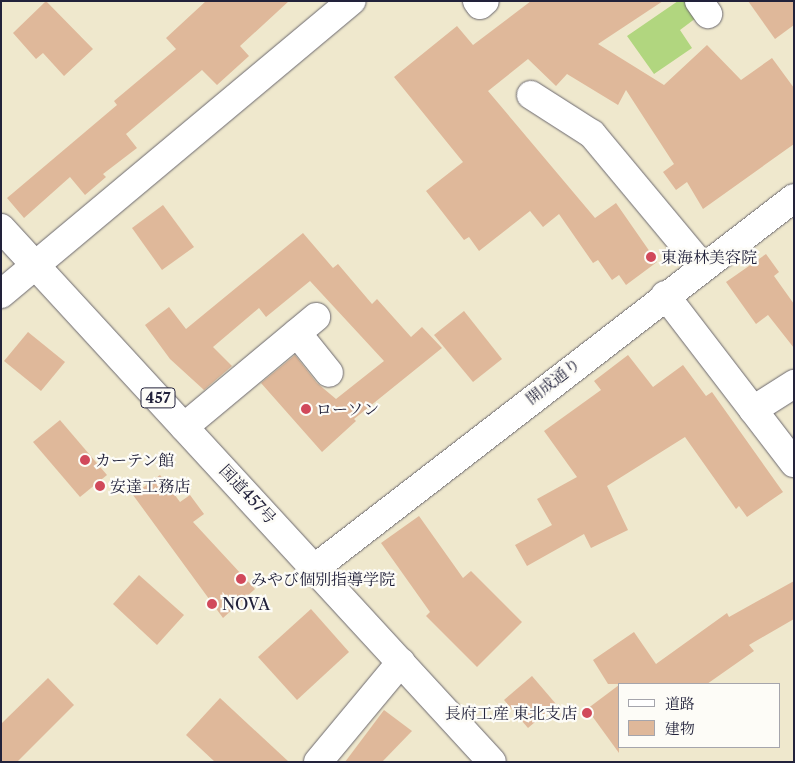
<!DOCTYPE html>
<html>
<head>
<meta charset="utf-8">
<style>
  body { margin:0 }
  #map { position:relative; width:795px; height:763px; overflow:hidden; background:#efe8cd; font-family:"Libre Caslon Text","Noto Serif JP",serif }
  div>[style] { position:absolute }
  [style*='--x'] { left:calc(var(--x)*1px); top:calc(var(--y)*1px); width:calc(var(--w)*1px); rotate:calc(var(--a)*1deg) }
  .green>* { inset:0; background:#b1d67f }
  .building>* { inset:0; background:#dfb89a }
  .roads { filter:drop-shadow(0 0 1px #6a676e) drop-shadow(0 0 1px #6a676e) }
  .minor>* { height:28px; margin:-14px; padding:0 14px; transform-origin:14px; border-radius:14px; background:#fff }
  .highway>* { height:28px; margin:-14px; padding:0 14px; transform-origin:14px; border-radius:14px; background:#fff }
  .dots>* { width:14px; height:14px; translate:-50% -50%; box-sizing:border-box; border:2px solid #fdfcf7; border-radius:50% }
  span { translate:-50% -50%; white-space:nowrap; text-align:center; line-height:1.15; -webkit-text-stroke:4.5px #fdfcf7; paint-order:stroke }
  .shield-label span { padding:1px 4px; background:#fdfcf7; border:1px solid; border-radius:4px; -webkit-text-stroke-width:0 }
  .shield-label { font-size:15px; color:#22223b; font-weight:700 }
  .poi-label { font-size:16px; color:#22223b }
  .left { translate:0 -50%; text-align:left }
  .right { translate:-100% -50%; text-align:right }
  .street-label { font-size:16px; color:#22223b }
  .frame { position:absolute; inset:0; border:2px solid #22223b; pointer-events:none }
  .legend { position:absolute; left:618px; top:683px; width:162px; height:65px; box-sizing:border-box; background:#fdfcf7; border:1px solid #a5a5ac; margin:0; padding:6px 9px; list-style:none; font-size:15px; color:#22223b }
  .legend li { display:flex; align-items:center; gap:10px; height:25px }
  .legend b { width:25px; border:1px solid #a5a5ac }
</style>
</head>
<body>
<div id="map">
  <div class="green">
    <i style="clip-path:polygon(678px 1px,685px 1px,696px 18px,680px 30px,692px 48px,654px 74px,627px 36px)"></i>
  </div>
  <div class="building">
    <i style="clip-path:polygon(46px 1px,93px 49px,64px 76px,43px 53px,36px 59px,13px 33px)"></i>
    <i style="clip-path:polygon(206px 1px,289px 1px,240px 46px,249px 56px,217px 85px,202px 70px,126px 134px,137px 148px,103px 174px,106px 177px,85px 195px,70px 177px,24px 218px,7px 198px,117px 105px,114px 101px,176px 49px,166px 38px)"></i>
    <i style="clip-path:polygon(531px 1px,663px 1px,598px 44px,664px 85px,707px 45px,741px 80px,772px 58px,794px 88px,794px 144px,703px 209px,687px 182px,676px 190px,663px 172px,674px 164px,626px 90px,618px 105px,567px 74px,556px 86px,528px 59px,488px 91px,595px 218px,616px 203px,657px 262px,626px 285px,619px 275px,612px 280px,598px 260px,593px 263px,559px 214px,543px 227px,530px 211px,479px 251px,469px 237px,464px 240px,426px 191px,463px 162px,394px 77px,457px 26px,473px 45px)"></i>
    <i style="clip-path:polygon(748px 1px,794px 1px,794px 25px,775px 39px)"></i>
    <i style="clip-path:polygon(163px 205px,194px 247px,162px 270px,132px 228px)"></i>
    <i style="clip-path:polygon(303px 233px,333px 268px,338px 264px,372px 304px,377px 299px,411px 337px,422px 327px,442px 348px,354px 419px,356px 421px,322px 452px,261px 383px,295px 355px,317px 383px,336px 399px,384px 361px,310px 281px,266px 317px,259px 308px,213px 347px,232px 366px,204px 390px,170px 359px,145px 325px,169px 307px,186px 329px)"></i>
    <i style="clip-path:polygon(766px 254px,779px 272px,774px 276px,794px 304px,794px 348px,768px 315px,756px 324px,726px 282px)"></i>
    <i style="clip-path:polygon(464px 311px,502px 359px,473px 382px,434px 335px)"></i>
    <i style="clip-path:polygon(28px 332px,65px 362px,41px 391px,4px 361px)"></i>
    <i style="clip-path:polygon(628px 355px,653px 387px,683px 365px,706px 396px,712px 392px,783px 492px,747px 517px,739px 506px,736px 509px,685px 437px,607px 486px,628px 530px,591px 548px,584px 534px,527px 566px,515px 545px,552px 525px,537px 499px,577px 477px,544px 431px,601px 390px,594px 381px)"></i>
    <i style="clip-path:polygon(60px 420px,107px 475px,80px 497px,33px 442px)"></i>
    <i style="clip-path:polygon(160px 475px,180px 502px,190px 495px,204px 514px,193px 522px,255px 589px,223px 618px,133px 495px)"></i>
    <i style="clip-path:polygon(419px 516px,463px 578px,471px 571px,522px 622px,477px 667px,426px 616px,430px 612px,381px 543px)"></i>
    <i style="clip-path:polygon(139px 575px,184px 615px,157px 645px,113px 604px)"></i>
    <i style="clip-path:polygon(794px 581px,794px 619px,749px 645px,754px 651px,707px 684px,608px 684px,593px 660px,634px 632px,656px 664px,727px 613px,729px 617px)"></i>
    <i style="clip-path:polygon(311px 609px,349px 652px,297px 700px,258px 657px)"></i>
    <i style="clip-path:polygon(532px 676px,556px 704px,528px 728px,504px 700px)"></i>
    <i style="clip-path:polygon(48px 678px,74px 705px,17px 762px,1px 762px,1px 724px)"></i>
    <i style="clip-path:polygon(619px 685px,619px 753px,587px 709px)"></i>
    <i style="clip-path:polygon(220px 698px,289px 762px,215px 762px,186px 735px)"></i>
    <i style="clip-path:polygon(384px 710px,412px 731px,382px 762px,345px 762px)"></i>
  </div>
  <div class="roads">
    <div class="minor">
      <i style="--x:477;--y:1;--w:5;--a:53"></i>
      <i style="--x:480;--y:5;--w:6;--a:-39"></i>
      <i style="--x:699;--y:1;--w:16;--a:55"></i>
      <i style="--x:531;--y:95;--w:72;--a:32.6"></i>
      <i style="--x:592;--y:134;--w:173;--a:50.2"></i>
      <i style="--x:1;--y:294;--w:457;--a:-39.9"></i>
      <i style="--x:665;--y:295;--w:212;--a:52.5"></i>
      <i style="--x:297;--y:333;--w:51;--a:51.3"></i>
      <i style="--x:753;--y:410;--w:49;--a:-32.4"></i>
      <i style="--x:184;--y:427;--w:172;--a:-39.8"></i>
      <i style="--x:315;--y:568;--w:605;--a:-37.68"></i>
      <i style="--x:318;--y:762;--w:130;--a:-50.3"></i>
    </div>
    <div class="highway">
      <i style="--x:1;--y:228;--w:725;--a:47.4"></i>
    </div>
  </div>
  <div class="dots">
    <i style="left:651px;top:257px;background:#d1495b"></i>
    <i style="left:306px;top:409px;background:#d1495b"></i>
    <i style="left:85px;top:460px;background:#d1495b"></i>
    <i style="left:100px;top:486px;background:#d1495b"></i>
    <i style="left:241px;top:579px;background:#d1495b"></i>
    <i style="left:212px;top:604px;background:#d1495b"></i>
    <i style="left:587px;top:713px;background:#d1495b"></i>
  </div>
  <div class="shield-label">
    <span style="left:158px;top:398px">457</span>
  </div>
  <div class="poi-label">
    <span class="left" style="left:661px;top:257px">東海林美容院</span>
    <span class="left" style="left:316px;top:409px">ローソン</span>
    <span class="left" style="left:95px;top:460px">カーテン館</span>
    <span class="left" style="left:110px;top:486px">安達工務店</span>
    <span class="left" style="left:251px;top:579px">みやび個別指導学院</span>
    <span class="left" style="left:222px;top:604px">NOVA</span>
    <span class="right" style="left:577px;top:713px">長府工産 東北支店</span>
  </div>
  <div class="street-label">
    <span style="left:553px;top:381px;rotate:-38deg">開成通り</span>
    <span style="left:248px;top:494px;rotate:47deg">国道457号</span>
  </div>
  <div class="frame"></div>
  <ul class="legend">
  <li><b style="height:6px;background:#fff"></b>道路</li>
  <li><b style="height:14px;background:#dfb89a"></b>建物</li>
  </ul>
</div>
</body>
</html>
